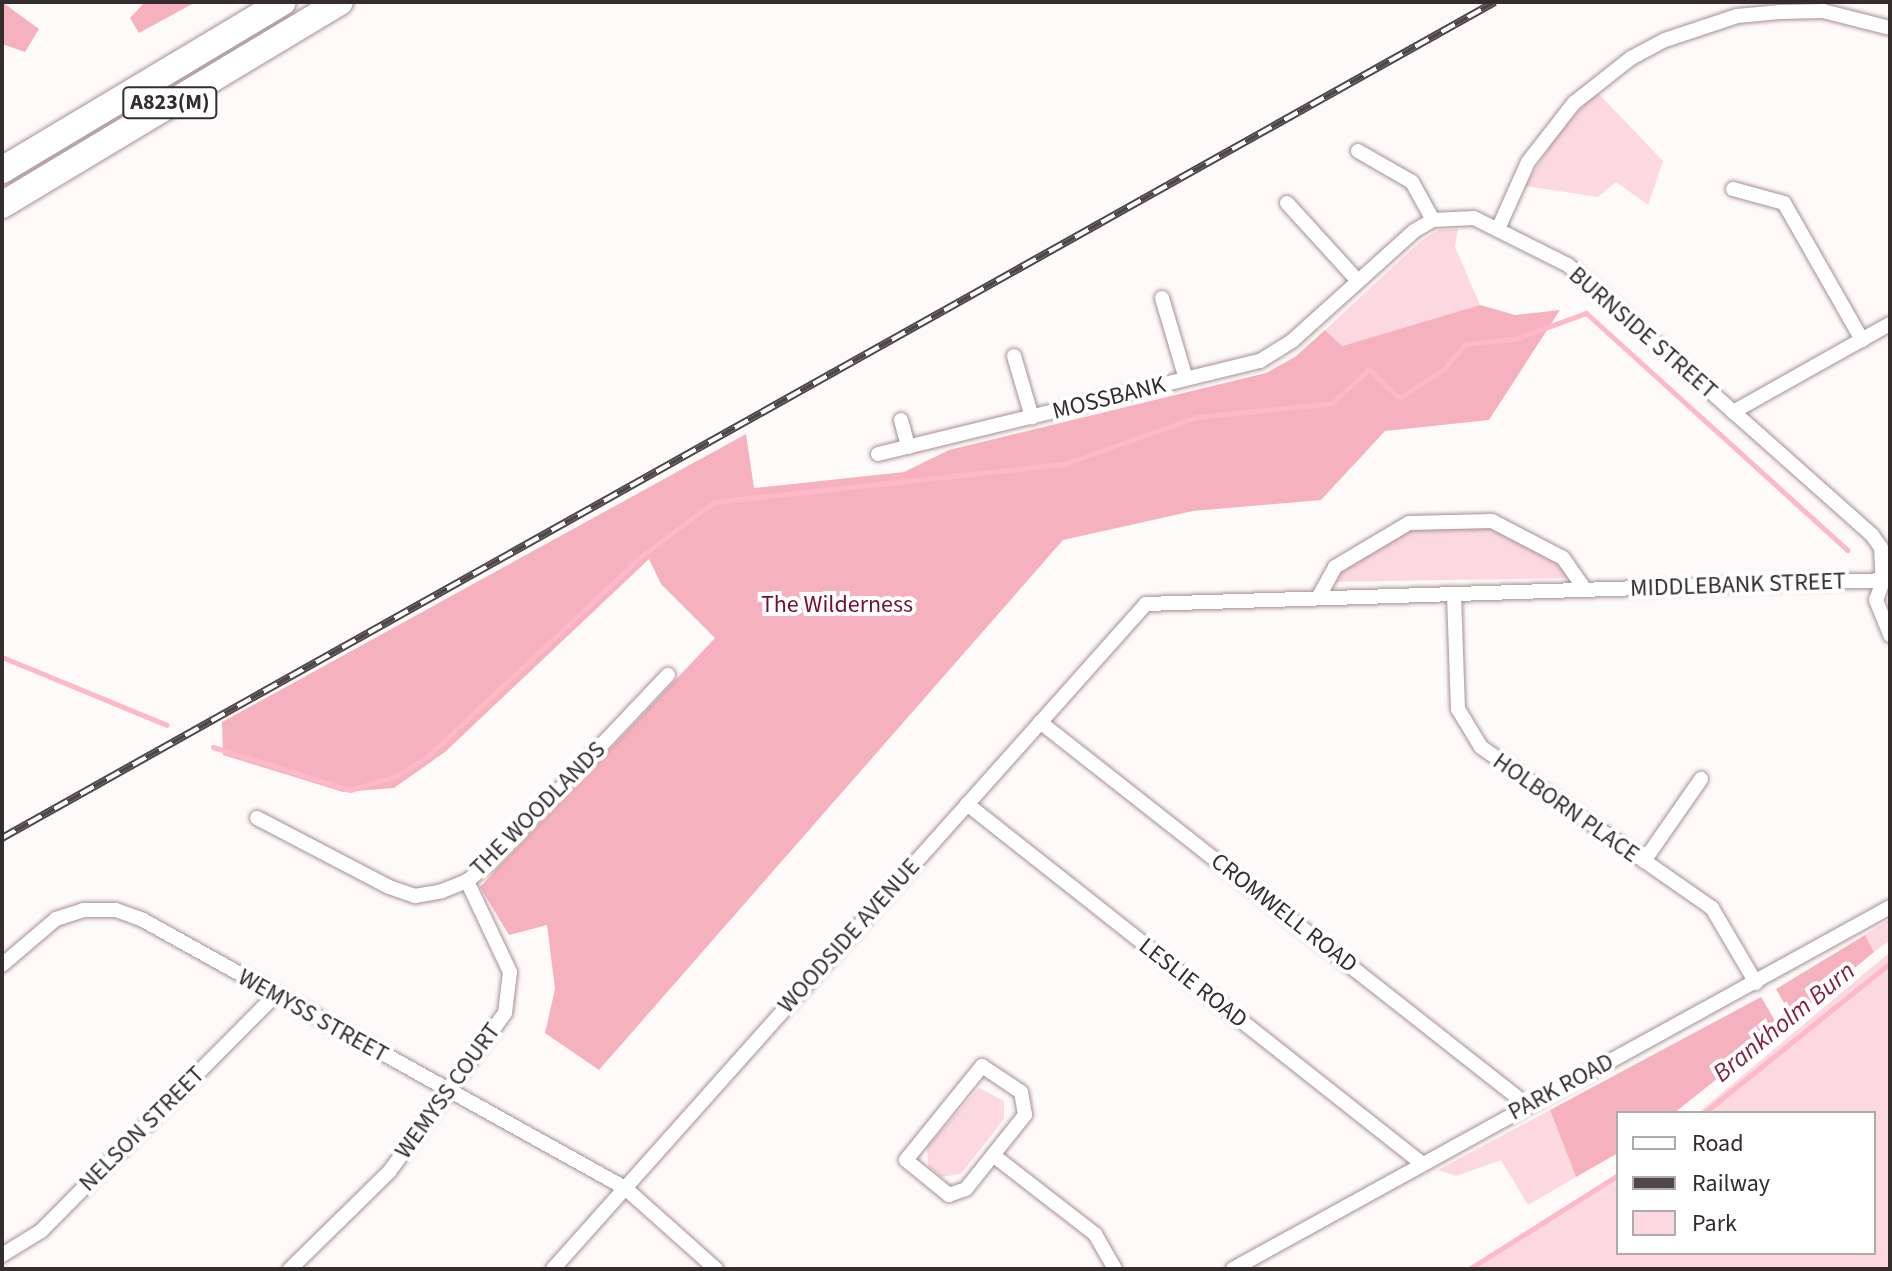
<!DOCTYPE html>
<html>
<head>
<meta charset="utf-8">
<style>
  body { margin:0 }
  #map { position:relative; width:1892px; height:1271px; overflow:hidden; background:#fffafa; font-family:"Source Sans 3",sans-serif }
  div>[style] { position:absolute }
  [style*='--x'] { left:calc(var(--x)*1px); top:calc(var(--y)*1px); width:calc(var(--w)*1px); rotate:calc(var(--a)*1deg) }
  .green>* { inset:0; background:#fcd9e0 }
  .forest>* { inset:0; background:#f6b1bf }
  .stream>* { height:5px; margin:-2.5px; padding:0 2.5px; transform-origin:2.5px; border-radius:2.5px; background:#feb8c7 }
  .roads { filter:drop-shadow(0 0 2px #a69094) drop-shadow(0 0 2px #a69094) }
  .minor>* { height:14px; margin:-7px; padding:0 7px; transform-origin:7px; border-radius:7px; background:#fff }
  .motorway>* { height:26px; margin:-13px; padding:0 13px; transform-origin:13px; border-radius:13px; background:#fff }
  .rail>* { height:8px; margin-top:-4px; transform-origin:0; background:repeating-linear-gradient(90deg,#fff 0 15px,#4f4749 0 30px); box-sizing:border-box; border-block:2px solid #4f4749 }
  span { translate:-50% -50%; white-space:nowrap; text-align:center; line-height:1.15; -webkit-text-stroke:8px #fff; paint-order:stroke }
  .shield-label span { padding:2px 6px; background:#fff; border:2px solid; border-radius:6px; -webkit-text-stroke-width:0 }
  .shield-label { font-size:22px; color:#352c2e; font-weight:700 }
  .street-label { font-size:24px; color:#352c2e }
  .park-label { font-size:24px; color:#721035 }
  .water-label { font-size:26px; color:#822241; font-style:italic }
  .frame { position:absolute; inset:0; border:4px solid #352c2e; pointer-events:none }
  .legend { position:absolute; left:1616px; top:1111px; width:260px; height:144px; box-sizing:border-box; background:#fff; border:2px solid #aeabab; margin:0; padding:10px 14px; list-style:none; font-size:24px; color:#352c2e }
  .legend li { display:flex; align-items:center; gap:16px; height:40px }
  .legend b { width:40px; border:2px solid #aeabab }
</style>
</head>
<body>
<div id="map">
  <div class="green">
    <i style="clip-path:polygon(1597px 92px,1663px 161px,1648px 205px,1616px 182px,1598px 197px,1525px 186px,1559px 132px)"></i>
    <i style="clip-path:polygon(1458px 229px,1455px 247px,1480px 305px,1342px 346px,1325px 330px,1422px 240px,1439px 230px)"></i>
    <i style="clip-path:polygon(1492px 521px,1534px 540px,1576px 578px,1327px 582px,1335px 567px,1409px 523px)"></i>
    <i style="clip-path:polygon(1890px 919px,1890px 940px,1874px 952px,1865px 935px)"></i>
    <i style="clip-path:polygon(1890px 952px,1890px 1269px,1474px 1269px,1618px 1173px,1618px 1253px,1874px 1253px,1874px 1113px,1698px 1113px)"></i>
    <i style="clip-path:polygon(979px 1088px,1004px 1101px,1004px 1119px,961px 1174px,941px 1177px,928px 1166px,927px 1147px)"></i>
    <i style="clip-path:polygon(1550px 1110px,1576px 1177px,1528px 1205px,1501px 1160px,1456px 1176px,1438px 1170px)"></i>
  </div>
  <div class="forest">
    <i style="clip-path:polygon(2px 2px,39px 29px,25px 52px,2px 44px)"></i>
    <i style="clip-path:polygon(145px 2px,196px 2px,139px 33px,130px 18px)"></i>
    <i style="clip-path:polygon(1480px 305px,1515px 315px,1560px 310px,1489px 420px,1385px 431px,1321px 500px,1193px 511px,1063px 540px,599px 1070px,545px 1033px,555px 989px,547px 925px,509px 935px,480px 887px,715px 638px,661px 584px,649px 559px,445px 752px,394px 788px,343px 792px,223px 755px,222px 722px,746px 434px,754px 488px,904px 472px,949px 450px,1266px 373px,1295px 357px,1325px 330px,1342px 346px)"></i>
    <i style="clip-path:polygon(1865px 935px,1874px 952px,1793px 1019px,1776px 989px)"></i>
    <i style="clip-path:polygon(1761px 997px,1780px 1029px,1674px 1113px,1618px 1113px,1618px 1153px,1576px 1177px,1550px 1110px)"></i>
  </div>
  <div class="stream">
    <i style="--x:2;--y:657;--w:178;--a:22.4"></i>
    <i style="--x:213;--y:747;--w:144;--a:17.4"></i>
    <i style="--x:350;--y:790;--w:48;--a:-16.9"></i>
    <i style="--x:396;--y:776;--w:38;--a:-32"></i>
    <i style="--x:428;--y:756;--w:296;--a:-43.1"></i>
    <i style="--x:644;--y:554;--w:87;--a:-36.6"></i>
    <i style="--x:714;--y:502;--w:352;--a:-6.2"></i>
    <i style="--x:1064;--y:464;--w:141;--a:-19.5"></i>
    <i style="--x:1197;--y:417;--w:136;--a:-5.9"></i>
    <i style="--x:1332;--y:403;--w:50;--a:-42.6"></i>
    <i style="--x:1369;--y:369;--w:42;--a:44"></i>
    <i style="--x:1399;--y:398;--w:54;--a:-32.8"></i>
    <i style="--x:1444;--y:369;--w:33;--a:-50"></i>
    <i style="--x:1465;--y:344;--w:50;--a:-5.7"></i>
    <i style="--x:1515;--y:339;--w:76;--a:-20.1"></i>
    <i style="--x:1586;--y:313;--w:353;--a:42.2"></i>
    <i style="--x:1704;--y:1113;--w:239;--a:-38.9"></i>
    <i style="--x:1469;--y:1269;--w:176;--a:-32.2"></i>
  </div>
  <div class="roads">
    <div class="minor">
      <i style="--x:1358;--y:151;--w:62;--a:29.9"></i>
      <i style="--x:1412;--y:182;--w:43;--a:61.1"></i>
      <i style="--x:1433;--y:220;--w:41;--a:-2.8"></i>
      <i style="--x:1474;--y:218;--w:105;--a:26.6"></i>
      <i style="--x:1568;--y:265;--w:407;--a:41.6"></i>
      <i style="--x:1872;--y:535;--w:16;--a:55"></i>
      <i style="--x:1881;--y:548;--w:33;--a:87"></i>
      <i style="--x:1883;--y:581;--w:20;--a:110"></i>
      <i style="--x:1876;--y:600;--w:38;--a:68"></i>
      <i style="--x:1733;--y:189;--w:53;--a:15.4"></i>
      <i style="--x:1784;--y:203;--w:158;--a:60.3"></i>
      <i style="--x:1287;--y:203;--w:105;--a:47.7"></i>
      <i style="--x:1498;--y:229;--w:73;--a:-65.9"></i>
      <i style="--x:1528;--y:162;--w:75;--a:-52.1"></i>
      <i style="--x:1574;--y:103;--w:73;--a:-38.3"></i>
      <i style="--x:1631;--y:58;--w:38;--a:-28"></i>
      <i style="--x:1665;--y:40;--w:76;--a:-18.4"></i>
      <i style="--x:1737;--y:16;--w:43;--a:-5.3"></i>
      <i style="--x:1780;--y:12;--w:43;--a:-1.3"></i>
      <i style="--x:1823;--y:11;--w:69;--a:14.2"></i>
      <i style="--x:1162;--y:298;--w:84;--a:73.5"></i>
      <i style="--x:1014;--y:356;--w:64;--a:73.6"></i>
      <i style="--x:1733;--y:412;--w:180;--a:-29.3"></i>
      <i style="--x:901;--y:420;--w:28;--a:75"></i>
      <i style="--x:878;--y:454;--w:393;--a:-13.7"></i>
      <i style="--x:1260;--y:361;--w:38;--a:-32"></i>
      <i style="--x:1292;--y:341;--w:164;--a:-42"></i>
      <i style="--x:1414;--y:231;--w:22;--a:-30"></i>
      <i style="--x:1454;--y:595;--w:114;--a:88"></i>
      <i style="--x:1458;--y:709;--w:44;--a:58.8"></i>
      <i style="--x:1481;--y:747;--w:282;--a:34.9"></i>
      <i style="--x:1712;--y:908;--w:87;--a:59.6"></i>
      <i style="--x:1318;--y:598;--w:35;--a:-61"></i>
      <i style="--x:1335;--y:567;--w:86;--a:-30.7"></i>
      <i style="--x:1409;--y:523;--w:83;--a:-1.4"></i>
      <i style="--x:1492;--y:521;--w:80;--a:27.5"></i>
      <i style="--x:1563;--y:558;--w:39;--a:55"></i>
      <i style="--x:1040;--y:722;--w:620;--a:38.18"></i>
      <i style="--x:967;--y:804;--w:577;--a:38.32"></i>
      <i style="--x:257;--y:818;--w:149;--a:27.6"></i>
      <i style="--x:389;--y:887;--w:28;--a:19"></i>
      <i style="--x:415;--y:896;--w:27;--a:-10"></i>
      <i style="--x:442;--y:891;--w:27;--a:-22"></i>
      <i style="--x:467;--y:881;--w:29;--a:-38"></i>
      <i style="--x:490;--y:863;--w:259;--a:-46.6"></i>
      <i style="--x:1644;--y:861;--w:100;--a:-55.2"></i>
      <i style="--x:2;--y:965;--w:71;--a:-40.4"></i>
      <i style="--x:56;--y:919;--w:28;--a:-18"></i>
      <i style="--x:83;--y:910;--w:33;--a:0"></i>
      <i style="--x:116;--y:910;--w:29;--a:20"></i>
      <i style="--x:143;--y:920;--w:551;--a:29.07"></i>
      <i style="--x:625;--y:1188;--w:122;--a:41.7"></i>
      <i style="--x:982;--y:1066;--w:47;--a:33.7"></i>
      <i style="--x:1021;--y:1092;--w:23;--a:80"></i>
      <i style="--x:1025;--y:1115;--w:95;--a:128.6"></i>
      <i style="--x:966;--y:1189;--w:18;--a:161"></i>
      <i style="--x:949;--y:1195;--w:55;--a:-140.9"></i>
      <i style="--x:906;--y:1160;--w:121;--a:-51"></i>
      <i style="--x:993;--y:1155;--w:129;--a:37.8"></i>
      <i style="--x:1095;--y:1234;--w:40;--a:60.3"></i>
      <i style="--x:2;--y:1255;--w:46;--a:-31.6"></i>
      <i style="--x:41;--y:1231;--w:332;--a:-45.2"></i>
      <i style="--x:290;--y:1269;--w:139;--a:-44.4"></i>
      <i style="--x:389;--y:1172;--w:197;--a:-53.9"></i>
      <i style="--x:505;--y:1013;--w:41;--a:-83"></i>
      <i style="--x:510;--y:972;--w:101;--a:-115.3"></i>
      <i style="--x:553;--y:1269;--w:891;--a:-48.28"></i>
      <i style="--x:1146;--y:604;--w:744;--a:-1.85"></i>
      <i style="--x:1233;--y:1269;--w:750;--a:-28.85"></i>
    </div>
    <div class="motorway">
      <i style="--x:2;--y:170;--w:327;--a:-30.9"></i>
      <i style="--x:2;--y:205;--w:394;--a:-31"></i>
    </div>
  </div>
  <div class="rail">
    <i style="--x:2;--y:838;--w:1711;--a:-29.25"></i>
  </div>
  <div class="shield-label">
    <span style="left:170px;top:103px">A823(M)</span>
  </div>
  <div class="street-label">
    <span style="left:1643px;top:333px;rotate:41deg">BURNSIDE STREET</span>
    <span style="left:1109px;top:398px;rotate:-14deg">MOSSBANK</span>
    <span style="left:1738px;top:585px;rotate:-2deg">MIDDLEBANK STREET</span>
    <span style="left:1566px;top:808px;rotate:35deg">HOLBORN PLACE</span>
    <span style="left:538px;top:809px;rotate:-45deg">THE WOODLANDS</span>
    <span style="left:1284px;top:913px;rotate:38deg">CROMWELL ROAD</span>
    <span style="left:849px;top:936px;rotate:-48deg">WOODSIDE AVENUE</span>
    <span style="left:1193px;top:983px;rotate:38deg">LESLIE ROAD</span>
    <span style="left:313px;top:1016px;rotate:29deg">WEMYSS STREET</span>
    <span style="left:1561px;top:1087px;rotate:-28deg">PARK ROAD</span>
    <span style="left:448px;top:1091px;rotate:-54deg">WEMYSS COURT</span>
    <span style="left:142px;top:1129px;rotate:-45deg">NELSON STREET</span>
  </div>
  <div class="park-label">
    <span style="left:837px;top:605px">The Wilderness</span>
  </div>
  <div class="water-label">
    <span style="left:1784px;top:1022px;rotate:-39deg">Brankholm Burn</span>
  </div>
  <div class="frame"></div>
  <ul class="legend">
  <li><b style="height:10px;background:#fff"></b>Road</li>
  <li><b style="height:10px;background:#4f4749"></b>Railway</li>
  <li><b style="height:22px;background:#fcd9e0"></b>Park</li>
  </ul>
</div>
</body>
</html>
